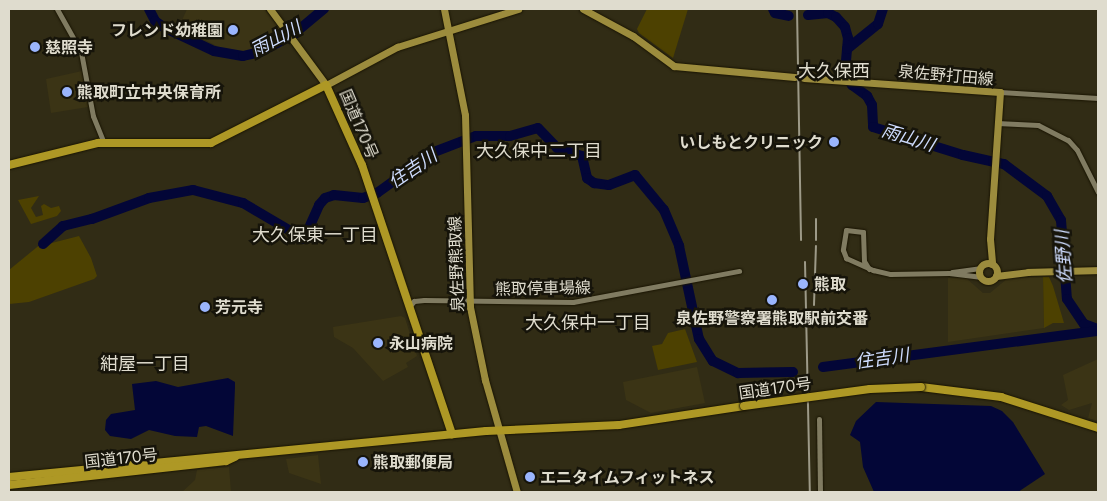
<!DOCTYPE html>
<html>
<head>
<meta charset="utf-8">
<style>
  body { margin:0 }
  #map { position:relative; width:1107px; height:501px; overflow:hidden; background:#312c15; font-family:Inter,"Noto Sans JP",sans-serif }
  div>[style] { position:absolute }
  [style*='--x'] { left:calc(var(--x)*1px); top:calc(var(--y)*1px); width:calc(var(--w)*1px); rotate:calc(var(--a)*1deg) }
  .built>* { inset:0; background:#3b3415 }
  .green>* { inset:0; background:#4d4101 }
  .water>* { inset:0; background:#030637 }
  .river>* { height:10px; margin:-5px; padding:0 5px; transform-origin:5px; border-radius:5px; background:#030637 }
  .roads { filter:drop-shadow(0 0 1px #191401) drop-shadow(0 0 1px #191401) }
  .minor>* { height:5px; margin:-2.5px; padding:0 2.5px; transform-origin:2.5px; border-radius:2.5px; background:#807b61 }
  .major>* { height:7px; margin:-3.5px; padding:0 3.5px; transform-origin:3.5px; border-radius:3.5px; background:#9c8c3d }
  .major>.ring { margin:-3.5px; padding:0; box-sizing:content-box; background:none; border:7px solid #9c8c3d; border-radius:50% }
  .highway>* { height:8px; margin:-4px; padding:0 4px; transform-origin:4px; border-radius:4px; background:#ae9825 }
  .rail>* { height:2px; margin:-1px; padding:0 1px; transform-origin:1px; border-radius:1px; background:#9d9a88 }
  .bridges { filter:drop-shadow(0 0 1px #191401) drop-shadow(0 0 1px #191401) }
  .highway-bridge>* { height:8px; margin:-4px; padding:0 4px; transform-origin:4px; border-radius:4px; background:#ae9825 }
  .dots>* { width:14px; height:14px; translate:-50% -50%; box-sizing:border-box; border:2px solid #16140a; border-radius:50% }
  span { translate:-50% -50%; white-space:nowrap; text-align:center; line-height:1.15; -webkit-text-stroke:5px #16140a; paint-order:stroke }
  .poi-label { font-size:16px; color:#dfdcce; font-weight:700 }
  .right { translate:-100% -50%; text-align:right }
  .left { translate:0 -50%; text-align:left }
  .street-label { font-size:16px; color:#dfdcce }
  .water-label { font-size:18px; color:#cedcfe; font-style:italic }
  .neighbourhood-label { font-size:18px; color:#dfdcce }
  .frame { position:absolute; inset:0; border:10px solid #dfdcce; pointer-events:none }
</style>
</head>
<body>
<div id="map">
  <div class="built">
    <i style="clip-path:polygon(187px 9px,264px 9px,284px 33px,260px 48px,241px 52px,225px 50px,179px 27px)"></i>
    <i style="clip-path:polygon(82px 71px,88px 107px,51px 113px,46px 79px)"></i>
    <i style="clip-path:polygon(1043px 277px,1044px 328px,948px 342px,948px 278px,966px 278px,983px 293px,990px 293px,1008px 278px)"></i>
    <i style="clip-path:polygon(401px 316px,405px 318px,417px 356px,406px 363px,408px 367px,383px 381px,353px 348px,334px 337px,333px 327px)"></i>
    <i style="clip-path:polygon(1098px 359px,1098px 421px,1088px 418px,1092px 403px,1069px 410px,1061px 405px,1068px 400px,1063px 375px)"></i>
    <i style="clip-path:polygon(697px 367px,705px 403px,651px 413px,626px 400px,623px 382px)"></i>
    <i style="clip-path:polygon(318px 455px,321px 484px,289px 473px,286px 459px)"></i>
    <i style="clip-path:polygon(229px 467px,231px 492px,182px 492px,195px 480px,197px 470px)"></i>
  </div>
  <div class="green">
    <i style="clip-path:polygon(647px 9px,688px 9px,673px 58px,639px 33px,637px 29px)"></i>
    <i style="clip-path:polygon(39px 196px,31px 208px,36px 217px,43px 215px,41px 206px,44px 204px,51px 208px,59px 206px,61px 211px,57px 216px,31px 224px,18px 200px)"></i>
    <i style="clip-path:polygon(79px 236px,91px 258px,97px 276px,94px 279px,29px 302px,9px 304px,9px 270px,42px 243px,44px 245px)"></i>
    <i style="clip-path:polygon(1043px 277px,1049px 277px,1053px 286px,1064px 323px,1053px 323px,1044px 328px)"></i>
    <i style="clip-path:polygon(685px 329px,697px 362px,658px 370px,652px 346px,662px 344px,668px 333px)"></i>
  </div>
  <div class="water">
    <i style="clip-path:polygon(228px 378px,235px 382px,235px 387px,233px 436px,206px 426px,199px 427px,197px 437px,175px 436px,149px 430px,131px 439px,110px 436px,105px 430px,106px 420px,111px 414px,135px 410px,132px 384px,156px 381px,178px 387px)"></i>
    <i style="clip-path:polygon(876px 402px,991px 406px,1002px 411px,1013px 422px,1045px 474px,1018px 492px,874px 492px,863px 467px,860px 442px,850px 435px,856px 421px)"></i>
  </div>
  <div class="river">
    <i style="--x:149;--y:9;--w:13;--a:63"></i>
    <i style="--x:155;--y:21;--w:12;--a:35"></i>
    <i style="--x:165;--y:28;--w:54;--a:25.1"></i>
    <i style="--x:214;--y:51;--w:29;--a:10"></i>
    <i style="--x:243;--y:56;--w:17;--a:-13"></i>
    <i style="--x:260;--y:52;--w:40;--a:-28"></i>
    <i style="--x:295;--y:33;--w:38;--a:-40"></i>
    <i style="--x:773;--y:9;--w:4;--a:63"></i>
    <i style="--x:775;--y:13;--w:14;--a:12"></i>
    <i style="--x:808;--y:15;--w:20;--a:-6"></i>
    <i style="--x:828;--y:13;--w:9;--a:27"></i>
    <i style="--x:836;--y:17;--w:13;--a:48"></i>
    <i style="--x:845;--y:27;--w:11;--a:75"></i>
    <i style="--x:848;--y:38;--w:34;--a:95"></i>
    <i style="--x:845;--y:72;--w:15;--a:62"></i>
    <i style="--x:852;--y:85;--w:19;--a:36"></i>
    <i style="--x:867;--y:96;--w:10;--a:61"></i>
    <i style="--x:872;--y:105;--w:22;--a:87"></i>
    <i style="--x:873;--y:127;--w:94;--a:17.3"></i>
    <i style="--x:963;--y:155;--w:42;--a:12.4"></i>
    <i style="--x:1004;--y:164;--w:54;--a:36.7"></i>
    <i style="--x:1047;--y:196;--w:28;--a:60"></i>
    <i style="--x:1061;--y:220;--w:79;--a:85.7"></i>
    <i style="--x:1067;--y:299;--w:30;--a:56"></i>
    <i style="--x:1084;--y:324;--w:15;--a:20"></i>
    <i style="--x:847;--y:49;--w:40;--a:-39"></i>
    <i style="--x:878;--y:24;--w:16;--a:-72"></i>
    <i style="--x:43;--y:244;--w:27;--a:-42"></i>
    <i style="--x:63;--y:226;--w:30;--a:-14"></i>
    <i style="--x:92;--y:219;--w:61;--a:-20.2"></i>
    <i style="--x:149;--y:198;--w:45;--a:-10.3"></i>
    <i style="--x:193;--y:190;--w:52;--a:14.6"></i>
    <i style="--x:243;--y:203;--w:71;--a:30.5"></i>
    <i style="--x:304;--y:239;--w:37;--a:-66"></i>
    <i style="--x:319;--y:205;--w:9;--a:-49"></i>
    <i style="--x:325;--y:198;--w:9;--a:-18"></i>
    <i style="--x:334;--y:195;--w:29;--a:6"></i>
    <i style="--x:363;--y:198;--w:15;--a:-20"></i>
    <i style="--x:377;--y:193;--w:70;--a:-35.7"></i>
    <i style="--x:434;--y:152;--w:45;--a:-20.9"></i>
    <i style="--x:476;--y:136;--w:34;--a:0"></i>
    <i style="--x:510;--y:136;--w:29;--a:-16"></i>
    <i style="--x:538;--y:128;--w:28;--a:46"></i>
    <i style="--x:557;--y:148;--w:26;--a:18"></i>
    <i style="--x:582;--y:156;--w:23;--a:77"></i>
    <i style="--x:587;--y:178;--w:9;--a:36"></i>
    <i style="--x:594;--y:183;--w:15;--a:8"></i>
    <i style="--x:609;--y:185;--w:28;--a:-21"></i>
    <i style="--x:635;--y:175;--w:45;--a:50.4"></i>
    <i style="--x:664;--y:210;--w:39;--a:67"></i>
    <i style="--x:679;--y:246;--w:95;--a:77.9"></i>
    <i style="--x:699;--y:339;--w:26;--a:58"></i>
    <i style="--x:713;--y:361;--w:28;--a:26"></i>
    <i style="--x:738;--y:373;--w:55;--a:-1"></i>
    <i style="--x:823;--y:367;--w:276;--a:-7.5"></i>
  </div>
  <div class="roads">
    <div class="minor">
      <i style="--x:57;--y:9;--w:49;--a:60.8"></i>
      <i style="--x:81;--y:52;--w:65;--a:79.4"></i>
      <i style="--x:93;--y:116;--w:29;--a:68"></i>
      <i style="--x:1000;--y:92;--w:98;--a:3.5"></i>
      <i style="--x:997;--y:123;--w:41;--a:2.8"></i>
      <i style="--x:1038;--y:125;--w:34;--a:27"></i>
      <i style="--x:1068;--y:140;--w:13;--a:48"></i>
      <i style="--x:1077;--y:150;--w:47;--a:63.4"></i>
      <i style="--x:869;--y:269;--w:9;--a:-122"></i>
      <i style="--x:864;--y:261;--w:29;--a:-92"></i>
      <i style="--x:863;--y:232;--w:17;--a:-173"></i>
      <i style="--x:846;--y:230;--w:20;--a:99"></i>
      <i style="--x:843;--y:250;--w:9;--a:69"></i>
      <i style="--x:846;--y:258;--w:30;--a:24"></i>
      <i style="--x:873;--y:270;--w:17;--a:13"></i>
      <i style="--x:890;--y:274;--w:59;--a:-1"></i>
      <i style="--x:949;--y:273;--w:31;--a:7"></i>
      <i style="--x:952;--y:272;--w:28;--a:-8"></i>
      <i style="--x:409;--y:307;--w:8;--a:-50"></i>
      <i style="--x:414;--y:301;--w:10;--a:-6"></i>
      <i style="--x:424;--y:300;--w:149;--a:0.8"></i>
      <i style="--x:573;--y:302;--w:169;--a:-10.6"></i>
      <i style="--x:819;--y:419;--w:73;--a:89.2"></i>
    </div>
    <div class="major">
      <i style="--x:270;--y:9;--w:94;--a:53.6"></i>
      <i style="--x:326;--y:85;--w:81;--a:-28.2"></i>
      <i style="--x:397;--y:47;--w:127;--a:-17.4"></i>
      <i style="--x:444;--y:9;--w:108;--a:78.8"></i>
      <i style="--x:465;--y:115;--w:192;--a:88.5"></i>
      <i style="--x:470;--y:307;--w:75;--a:78.4"></i>
      <i style="--x:485;--y:380;--w:116;--a:74.1"></i>
      <i style="--x:583;--y:9;--w:57;--a:28.4"></i>
      <i style="--x:633;--y:36;--w:51;--a:36.2"></i>
      <i style="--x:674;--y:66;--w:121;--a:5.2"></i>
      <i style="--x:804;--y:78;--w:196;--a:4.1"></i>
      <i style="--x:1000;--y:92;--w:147;--a:93.9"></i>
      <i style="--x:990;--y:239;--w:25;--a:85"></i>
      <i class="ring" style="left:979px;top:263px;width:11px;height:11px"></i>
      <i style="--x:996;--y:276;--w:32;--a:-7"></i>
      <i style="--x:1028;--y:272;--w:70;--a:-1.6"></i>
    </div>
    <div class="highway">
      <i style="--x:9;--y:165;--w:92;--a:-13.9"></i>
      <i style="--x:98;--y:143;--w:113;--a:0"></i>
      <i style="--x:211;--y:143;--w:129;--a:-26.8"></i>
      <i style="--x:326;--y:85;--w:88;--a:65.8"></i>
      <i style="--x:362;--y:165;--w:284;--a:71.5"></i>
      <i style="--x:921;--y:387;--w:81;--a:7.1"></i>
      <i style="--x:1001;--y:397;--w:102;--a:17.7"></i>
      <i style="--x:9;--y:477;--w:479;--a:-5.5"></i>
      <i style="--x:486;--y:431;--w:133;--a:-2.6"></i>
      <i style="--x:619;--y:425;--w:126;--a:-8.6"></i>
      <i style="--x:9;--y:485;--w:218;--a:-6.3"></i>
      <i style="--x:226;--y:461;--w:10;--a:-24"></i>
    </div>
  </div>
  <div class="rail">
    <i style="--x:797;--y:9;--w:231;--a:89"></i>
    <i style="--x:816;--y:219;--w:21;--a:90"></i>
    <i style="--x:805;--y:262;--w:230;--a:88.8"></i>
    <i style="--x:814;--y:305;--w:59;--a:-88.1"></i>
  </div>
  <div class="bridges">
    <div class="highway-bridge">
      <i style="--x:744;--y:406;--w:127;--a:-7.7"></i>
      <i style="--x:870;--y:389;--w:51;--a:-2.2"></i>
    </div>
  </div>
  <div class="dots">
    <i style="left:233px;top:30px;background:#9ab5fd"></i>
    <i style="left:35px;top:47px;background:#9ab5fd"></i>
    <i style="left:67px;top:92px;background:#9ab5fd"></i>
    <i style="left:834px;top:142px;background:#9ab5fd"></i>
    <i style="left:803px;top:284px;background:#9ab5fd"></i>
    <i style="left:772px;top:300px;background:#9ab5fd"></i>
    <i style="left:205px;top:307px;background:#9ab5fd"></i>
    <i style="left:378px;top:343px;background:#9ab5fd"></i>
    <i style="left:363px;top:462px;background:#9ab5fd"></i>
    <i style="left:530px;top:477px;background:#9ab5fd"></i>
  </div>
  <div class="poi-label">
    <span class="right" style="left:223px;top:30px">フレンド幼稚園</span>
    <span class="left" style="left:45px;top:47px">慈照寺</span>
    <span class="left" style="left:77px;top:92px">熊取町立中央保育所</span>
    <span class="right" style="left:823px;top:142px">いしもとクリニック</span>
    <span class="left" style="left:814px;top:284px">熊取</span>
    <span class="left" style="left:215px;top:307px">芳元寺</span>
    <span style="left:772px;top:318px">泉佐野警察署熊取駅前交番</span>
    <span class="left" style="left:389px;top:343px">永山病院</span>
    <span class="left" style="left:373px;top:462px">熊取郵便局</span>
    <span class="left" style="left:540px;top:477px">エニタイムフィットネス</span>
  </div>
  <div class="street-label">
    <span style="left:946px;top:75px;rotate:5deg">泉佐野打田線</span>
    <span style="left:359px;top:124px;rotate:67deg">国道170号</span>
    <span style="left:456px;top:264px;rotate:-92deg">泉佐野熊取線</span>
    <span style="left:543px;top:288px;rotate:-1deg">熊取停車場線</span>
    <span style="left:775px;top:388px;rotate:-8deg">国道170号</span>
    <span style="left:121px;top:458px;rotate:-6deg">国道170号</span>
  </div>
  <div class="water-label">
    <span style="left:276px;top:39px;rotate:-28deg">雨山川</span>
    <span style="left:908px;top:138px;rotate:17deg">雨山川</span>
    <span style="left:413px;top:169px;rotate:-34deg">住吉川</span>
    <span style="left:1064px;top:257px;rotate:-94deg">佐野川</span>
    <span style="left:882px;top:359px;rotate:-8deg">住吉川</span>
  </div>
  <div class="neighbourhood-label">
    <span style="left:834px;top:71px">大久保西</span>
    <span style="left:539px;top:151px">大久保中二丁目</span>
    <span style="left:315px;top:235px">大久保東一丁目</span>
    <span style="left:588px;top:323px">大久保中一丁目</span>
    <span style="left:145px;top:364px">紺屋一丁目</span>
  </div>
  <div class="frame"></div>
</div>
</body>
</html>
